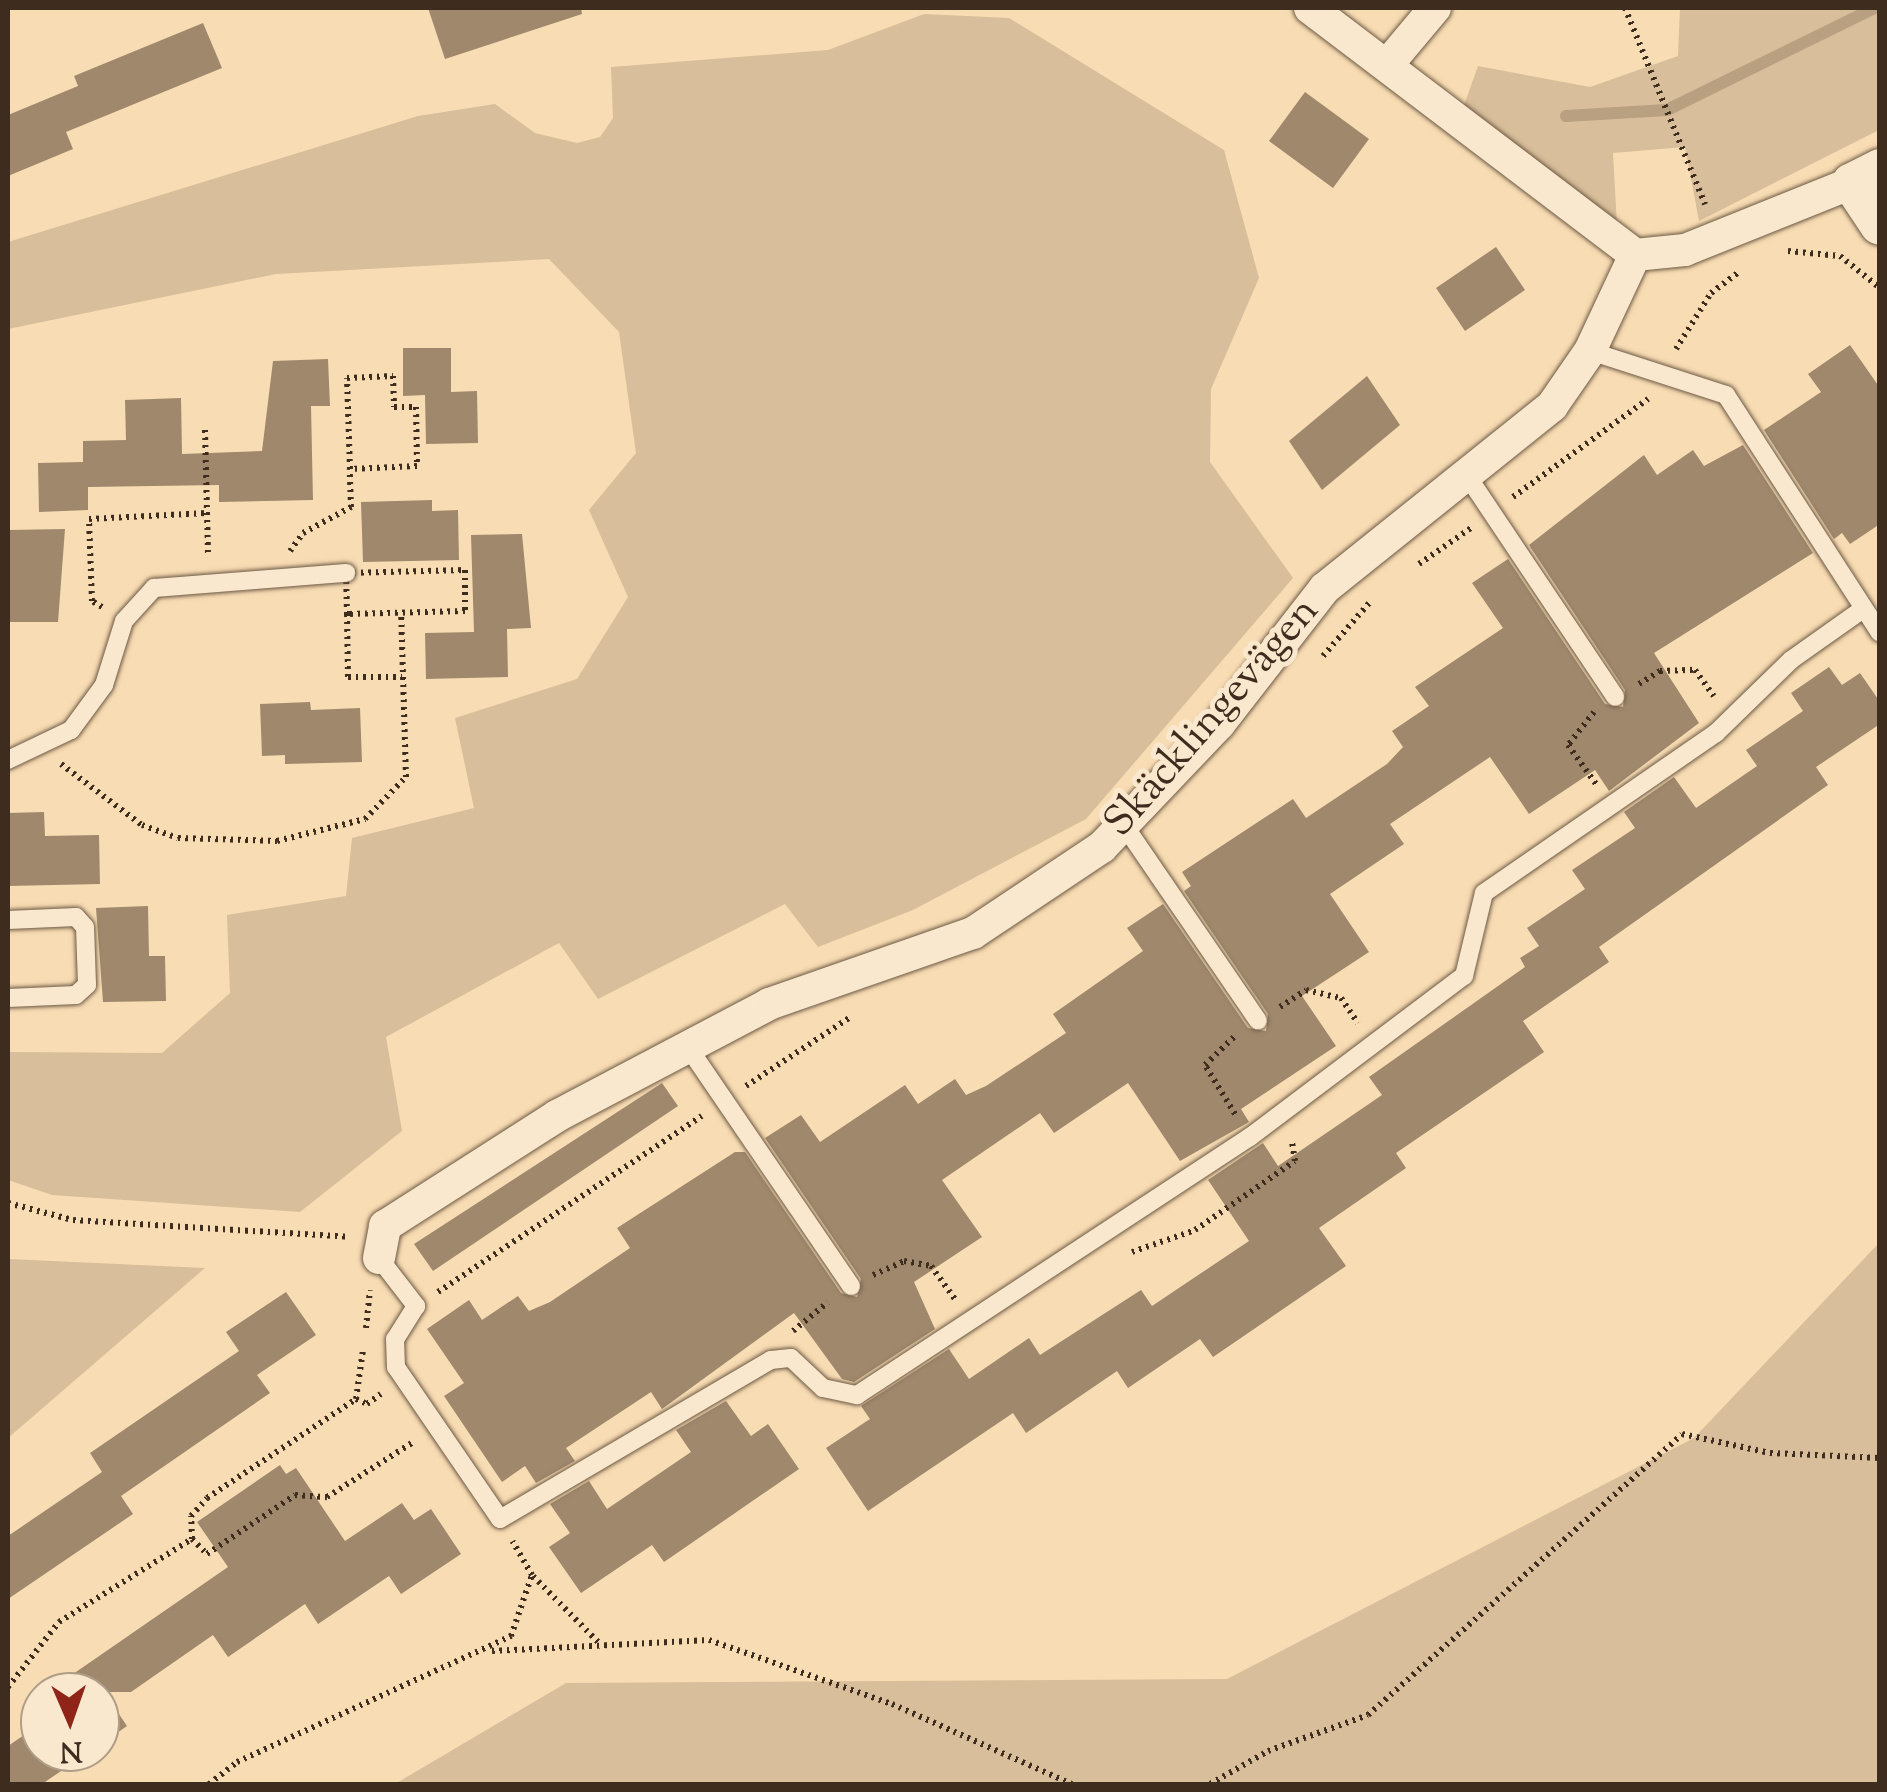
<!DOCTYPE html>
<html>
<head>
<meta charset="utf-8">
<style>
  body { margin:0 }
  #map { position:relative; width:1887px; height:1792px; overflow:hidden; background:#f8dcb3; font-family:"Sorts Mill Goudy",serif }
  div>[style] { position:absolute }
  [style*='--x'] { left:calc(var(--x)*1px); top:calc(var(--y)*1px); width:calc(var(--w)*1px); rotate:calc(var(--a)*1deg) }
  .green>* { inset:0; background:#d8be9a }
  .stream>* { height:12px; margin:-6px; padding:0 6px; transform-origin:6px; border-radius:6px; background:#b9a081 }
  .building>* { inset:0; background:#9f886c }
  .path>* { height:6px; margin-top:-3px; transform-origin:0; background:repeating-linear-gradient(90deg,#3e2d1f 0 2.5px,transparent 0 7.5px) }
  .roads { filter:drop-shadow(0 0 2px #6c5944) drop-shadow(0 0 2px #6c5944) }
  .service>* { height:18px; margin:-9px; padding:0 9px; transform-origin:9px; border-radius:9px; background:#fae8ce }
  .minor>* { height:32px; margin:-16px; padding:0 16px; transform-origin:16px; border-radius:16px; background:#fae8ce }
  .tertiary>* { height:40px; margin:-20px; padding:0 20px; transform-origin:20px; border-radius:20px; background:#fae8ce }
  span { translate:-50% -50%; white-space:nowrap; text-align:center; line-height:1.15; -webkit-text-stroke:10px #fae8ce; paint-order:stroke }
  .street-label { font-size:42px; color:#3e2d1f }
  .frame { position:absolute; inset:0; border:10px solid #3e2d1f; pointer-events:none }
  .north { position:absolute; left:20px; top:1672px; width:100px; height:100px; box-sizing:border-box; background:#fae8ce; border:2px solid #af9d88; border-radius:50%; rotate:178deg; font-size:28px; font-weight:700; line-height:40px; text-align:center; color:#3e2d1f }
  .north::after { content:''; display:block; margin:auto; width:35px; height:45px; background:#8f2418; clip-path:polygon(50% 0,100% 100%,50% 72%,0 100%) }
</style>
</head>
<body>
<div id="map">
  <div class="green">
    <i style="clip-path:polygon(1680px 8px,1879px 8px,1879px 130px,1699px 221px,1685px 147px,1613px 153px,1617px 226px,1463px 108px,1478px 66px,1590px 87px,1678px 56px)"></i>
    <i style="clip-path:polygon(924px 14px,1009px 18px,1224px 150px,1259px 278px,1211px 389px,1210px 462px,1293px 578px,1086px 819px,913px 910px,818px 947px,785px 904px,598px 999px,559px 943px,386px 1037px,402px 1131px,300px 1212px,52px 1195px,8px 1180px,8px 1052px,162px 1053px,230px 993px,227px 915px,346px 896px,352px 838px,474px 808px,455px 718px,577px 679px,628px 597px,589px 510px,636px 453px,619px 332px,549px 259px,276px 274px,8px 329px,8px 242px,418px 116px,495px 104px,535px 133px,577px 143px,600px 137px,613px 118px,611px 67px,828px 50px)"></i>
    <i style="clip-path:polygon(1879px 1243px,1879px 1784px,395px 1784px,566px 1683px,1227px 1679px,1694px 1438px)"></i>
    <i style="clip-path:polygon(8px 1259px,205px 1268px,8px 1438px)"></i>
  </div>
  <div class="stream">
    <i style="--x:1566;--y:116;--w:101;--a:-3.4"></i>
    <i style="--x:1667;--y:110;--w:231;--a:-26.2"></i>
  </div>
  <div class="building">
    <i style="clip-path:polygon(428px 8px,581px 8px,582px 14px,445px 59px)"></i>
    <i style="clip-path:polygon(203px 23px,222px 68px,66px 132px,73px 149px,8px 176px,8px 115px,78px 86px,74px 76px)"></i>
    <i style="clip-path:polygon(1305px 92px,1369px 139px,1333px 188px,1269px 141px)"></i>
    <i style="clip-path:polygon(1496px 247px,1525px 290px,1465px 331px,1436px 288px)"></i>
    <i style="clip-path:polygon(1850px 345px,1880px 388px,1880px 524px,1850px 544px,1842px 533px,1834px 539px,1764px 430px,1821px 392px,1808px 374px)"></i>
    <i style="clip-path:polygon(403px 348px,451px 348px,451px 392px,477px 391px,478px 443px,426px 444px,425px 395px,403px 396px)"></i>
    <i style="clip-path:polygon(328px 359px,330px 406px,311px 406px,313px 500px,219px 502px,219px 485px,88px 487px,88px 510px,39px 512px,38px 463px,83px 462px,83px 441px,126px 440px,125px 400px,181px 398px,182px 454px,262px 451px,273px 361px)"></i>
    <i style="clip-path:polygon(1367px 376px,1400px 425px,1322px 490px,1289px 441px)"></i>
    <i style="clip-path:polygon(1743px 445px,1813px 553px,1654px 653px,1699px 723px,1609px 791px,1595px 770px,1529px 814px,1490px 757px,1390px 824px,1404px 844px,1330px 894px,1369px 952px,1302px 996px,1336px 1046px,1241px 1109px,1249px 1122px,1180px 1161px,1128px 1083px,1054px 1133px,1040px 1113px,942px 1180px,982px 1237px,914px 1282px,935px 1329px,854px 1382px,842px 1379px,794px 1313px,662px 1409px,651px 1392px,566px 1448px,575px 1461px,536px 1483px,525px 1466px,502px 1482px,444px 1396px,464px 1383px,427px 1329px,469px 1300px,482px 1320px,518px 1296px,529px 1311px,550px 1302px,630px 1248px,617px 1228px,735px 1152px,745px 1152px,841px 1293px,857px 1297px,861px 1279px,765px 1138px,801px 1115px,820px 1142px,905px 1085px,918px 1104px,955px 1079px,966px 1095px,986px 1086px,1066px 1033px,1053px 1014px,1143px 951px,1127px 928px,1163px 904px,1248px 1028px,1266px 1031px,1268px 1014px,1184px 891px,1191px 886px,1182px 872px,1293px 799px,1306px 818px,1387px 764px,1403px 747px,1392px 731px,1429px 706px,1415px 687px,1503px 628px,1472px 583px,1508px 559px,1605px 704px,1623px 707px,1625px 690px,1529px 545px,1644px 455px,1657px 475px,1693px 450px,1704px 466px)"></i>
    <i style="clip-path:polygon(432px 500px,432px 511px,458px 510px,459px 560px,363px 562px,361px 502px)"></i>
    <i style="clip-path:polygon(65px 529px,58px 622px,8px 622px,8px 530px)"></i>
    <i style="clip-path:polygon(522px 534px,531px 628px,507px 629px,508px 677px,426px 679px,425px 633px,474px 632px,471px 535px)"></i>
    <i style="clip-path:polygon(1829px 667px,1842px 685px,1860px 673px,1880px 702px,1880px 724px,1816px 767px,1828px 785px,1599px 947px,1609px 962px,1523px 1021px,1544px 1052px,1396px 1153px,1406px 1168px,1319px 1228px,1346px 1266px,1213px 1357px,1200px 1339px,1128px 1388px,1117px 1371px,1026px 1433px,1013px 1413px,868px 1511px,826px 1448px,870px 1419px,861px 1406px,949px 1349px,969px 1379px,1029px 1338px,1040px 1355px,1141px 1290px,1152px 1306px,1249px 1241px,1208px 1180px,1263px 1143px,1278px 1166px,1382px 1095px,1369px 1077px,1525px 967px,1520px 958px,1539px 946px,1527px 928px,1585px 889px,1572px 870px,1635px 828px,1624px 812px,1674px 777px,1696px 808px,1757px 766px,1746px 750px,1803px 711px,1791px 693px)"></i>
    <i style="clip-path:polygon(310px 702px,311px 710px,360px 708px,362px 762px,285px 764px,285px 755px,262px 756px,260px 704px)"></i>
    <i style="clip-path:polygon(44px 812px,45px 836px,99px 835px,100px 884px,8px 886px,8px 813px)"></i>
    <i style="clip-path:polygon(148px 906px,149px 956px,165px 956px,166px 1001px,103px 1002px,96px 908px)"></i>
    <i style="clip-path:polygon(662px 1083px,678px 1106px,433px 1271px,414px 1244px)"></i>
    <i style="clip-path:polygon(286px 1292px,316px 1335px,257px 1375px,270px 1393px,121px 1496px,133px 1514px,8px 1599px,8px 1536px,102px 1472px,90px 1453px,239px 1351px,226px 1332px)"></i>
    <i style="clip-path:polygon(726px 1401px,751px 1436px,768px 1424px,799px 1469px,664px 1562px,652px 1545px,581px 1593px,549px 1547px,570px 1533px,550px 1504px,589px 1481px,607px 1509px,691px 1452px,676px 1430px)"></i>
    <i style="clip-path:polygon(280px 1465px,286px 1474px,296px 1468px,345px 1541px,402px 1503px,414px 1520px,431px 1509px,461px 1554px,401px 1594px,389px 1576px,318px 1624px,305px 1604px,228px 1657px,213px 1635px,131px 1692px,104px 1692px,127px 1726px,100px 1745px,100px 1692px,47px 1692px,228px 1567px,197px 1522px)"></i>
    <i style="clip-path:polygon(40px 1724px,40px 1752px,89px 1752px,42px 1784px,8px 1784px,8px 1746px)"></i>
  </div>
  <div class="path">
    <i style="--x:1625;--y:8;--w:212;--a:67.8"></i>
    <i style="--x:1788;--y:251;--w:52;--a:5.5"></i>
    <i style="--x:1840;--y:256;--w:51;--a:38.7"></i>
    <i style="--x:1676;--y:349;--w:66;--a:-58"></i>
    <i style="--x:1711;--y:293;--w:36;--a:-37"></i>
    <i style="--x:205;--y:430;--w:126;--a:88.6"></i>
    <i style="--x:1513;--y:497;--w:167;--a:-36"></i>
    <i style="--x:290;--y:551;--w:22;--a:-54"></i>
    <i style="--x:303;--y:533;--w:55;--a:-28.4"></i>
    <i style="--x:351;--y:507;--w:38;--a:-92"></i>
    <i style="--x:350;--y:469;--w:91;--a:-91.9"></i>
    <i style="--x:347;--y:378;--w:46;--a:-2.5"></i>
    <i style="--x:393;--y:376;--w:31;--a:88"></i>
    <i style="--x:394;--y:407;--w:22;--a:0"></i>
    <i style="--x:416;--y:407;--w:59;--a:89"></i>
    <i style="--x:417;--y:466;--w:67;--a:177.4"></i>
    <i style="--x:1419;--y:564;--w:63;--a:-34.7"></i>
    <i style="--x:465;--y:570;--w:41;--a:90"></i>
    <i style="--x:465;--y:611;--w:118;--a:178.5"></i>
    <i style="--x:347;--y:614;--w:41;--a:-91.4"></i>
    <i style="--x:346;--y:573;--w:119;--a:-1.4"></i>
    <i style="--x:102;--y:607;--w:12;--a:-149"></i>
    <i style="--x:92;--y:601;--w:82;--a:-92.1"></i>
    <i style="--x:89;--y:519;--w:118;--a:-2.9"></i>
    <i style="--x:347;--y:614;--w:63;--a:89.1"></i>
    <i style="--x:348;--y:677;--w:54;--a:0"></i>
    <i style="--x:1323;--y:656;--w:72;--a:-49"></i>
    <i style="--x:1639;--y:684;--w:25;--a:-32"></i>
    <i style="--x:1660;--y:671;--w:35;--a:-2"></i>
    <i style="--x:1695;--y:670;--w:32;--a:54"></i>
    <i style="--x:1594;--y:712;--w:42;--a:128.2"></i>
    <i style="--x:1568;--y:745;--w:48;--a:54.3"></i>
    <i style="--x:61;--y:764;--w:101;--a:37"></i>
    <i style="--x:142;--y:825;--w:38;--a:20"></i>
    <i style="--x:178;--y:838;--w:99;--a:1.7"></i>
    <i style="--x:277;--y:841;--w:91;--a:-14"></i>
    <i style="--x:365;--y:819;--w:59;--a:-45.7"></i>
    <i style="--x:406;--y:777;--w:164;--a:-91.7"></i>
    <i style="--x:1280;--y:1007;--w:31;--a:-33"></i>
    <i style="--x:1306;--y:990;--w:36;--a:13"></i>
    <i style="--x:1341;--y:998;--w:30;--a:56"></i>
    <i style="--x:746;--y:1086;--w:127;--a:-33.4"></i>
    <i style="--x:1235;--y:1114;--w:57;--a:-121.5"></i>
    <i style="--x:1205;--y:1065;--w:43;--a:-44.1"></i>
    <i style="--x:8;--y:1203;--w:67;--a:14.7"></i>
    <i style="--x:73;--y:1220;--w:276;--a:3.5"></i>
    <i style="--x:1132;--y:1252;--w:67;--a:-19.2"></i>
    <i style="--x:1195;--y:1230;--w:121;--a:-34.6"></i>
    <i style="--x:1295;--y:1161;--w:19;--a:-99"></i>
    <i style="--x:873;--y:1275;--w:34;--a:-24"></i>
    <i style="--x:904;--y:1261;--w:27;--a:10"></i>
    <i style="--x:931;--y:1266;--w:41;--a:54"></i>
    <i style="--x:438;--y:1292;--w:317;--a:-33.7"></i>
    <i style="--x:366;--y:1328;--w:38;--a:-84"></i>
    <i style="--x:793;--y:1331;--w:45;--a:-39.6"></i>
    <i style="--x:356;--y:1399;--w:49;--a:-81.9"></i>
    <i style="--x:192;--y:1539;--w:21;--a:45"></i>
    <i style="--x:207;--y:1554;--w:106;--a:-33.8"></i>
    <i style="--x:295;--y:1495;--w:32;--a:4"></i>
    <i style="--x:327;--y:1497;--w:104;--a:-32.5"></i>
    <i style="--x:533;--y:1576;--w:97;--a:45.4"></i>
    <i style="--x:492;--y:1651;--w:217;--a:-2.9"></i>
    <i style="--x:709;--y:1640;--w:194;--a:19.3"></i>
    <i style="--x:892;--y:1704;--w:197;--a:24"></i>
    <i style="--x:8;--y:1687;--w:83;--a:-51.9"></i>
    <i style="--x:59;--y:1622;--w:157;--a:-32"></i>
    <i style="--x:192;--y:1539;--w:23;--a:-92"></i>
    <i style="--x:191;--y:1516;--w:24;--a:-48"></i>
    <i style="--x:207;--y:1498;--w:179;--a:-33.6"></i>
    <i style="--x:356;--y:1399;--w:12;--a:24"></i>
    <i style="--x:367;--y:1404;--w:17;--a:-36"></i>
    <i style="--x:209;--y:1784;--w:36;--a:-38"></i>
    <i style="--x:237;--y:1762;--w:302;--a:-24.7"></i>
    <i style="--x:511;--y:1636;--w:65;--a:-71"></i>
    <i style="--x:532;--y:1575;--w:39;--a:-120"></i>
    <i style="--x:1210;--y:1784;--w:67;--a:-29.6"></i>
    <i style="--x:1268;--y:1751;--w:106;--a:-19.8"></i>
    <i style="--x:1368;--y:1715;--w:421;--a:-41.8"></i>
    <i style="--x:1682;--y:1434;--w:90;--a:12.2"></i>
    <i style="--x:1770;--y:1453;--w:110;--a:2.6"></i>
  </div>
  <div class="roads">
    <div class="service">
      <i style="--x:1590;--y:351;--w:143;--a:17.9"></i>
      <i style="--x:1726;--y:395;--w:283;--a:57.1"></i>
      <i style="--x:1470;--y:480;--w:261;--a:56.2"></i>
      <i style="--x:8;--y:760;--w:70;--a:-25.5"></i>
      <i style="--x:71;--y:730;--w:56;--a:-53.7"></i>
      <i style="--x:104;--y:685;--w:67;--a:-72.6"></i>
      <i style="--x:124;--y:621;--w:45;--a:-47.7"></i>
      <i style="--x:154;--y:588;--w:193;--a:-4.5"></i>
      <i style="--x:1124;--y:825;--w:237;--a:55.6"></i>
      <i style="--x:8;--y:920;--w:68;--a:-2.5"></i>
      <i style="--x:76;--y:917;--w:13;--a:48"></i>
      <i style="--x:85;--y:927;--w:58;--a:88"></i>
      <i style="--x:87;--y:985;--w:15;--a:138"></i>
      <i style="--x:76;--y:995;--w:68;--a:177.5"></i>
      <i style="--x:686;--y:1044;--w:293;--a:55.7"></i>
      <i style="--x:379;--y:1258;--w:61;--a:52.4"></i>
      <i style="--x:416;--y:1306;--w:39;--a:122"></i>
      <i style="--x:395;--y:1339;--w:28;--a:88"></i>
      <i style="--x:396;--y:1367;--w:184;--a:55.6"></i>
      <i style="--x:500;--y:1519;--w:314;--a:-30.4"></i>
      <i style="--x:771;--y:1360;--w:20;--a:-6"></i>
      <i style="--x:791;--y:1358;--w:44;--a:43.2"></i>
      <i style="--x:823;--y:1388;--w:35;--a:12"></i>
      <i style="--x:857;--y:1395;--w:470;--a:-33.3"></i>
      <i style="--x:1250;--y:1137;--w:268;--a:-37"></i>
      <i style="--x:1464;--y:976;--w:85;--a:-76.5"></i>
      <i style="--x:1484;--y:893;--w:282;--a:-34.6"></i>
      <i style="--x:1716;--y:733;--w:105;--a:-44.2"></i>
      <i style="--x:1791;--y:660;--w:88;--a:-35.3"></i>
    </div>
    <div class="minor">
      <i style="--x:1310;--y:8;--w:408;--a:37.2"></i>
      <i style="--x:1635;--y:255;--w:50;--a:-5.7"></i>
      <i style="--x:1685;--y:250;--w:180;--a:-21.9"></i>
      <i style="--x:1388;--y:64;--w:73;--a:-50"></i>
      <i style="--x:379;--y:1258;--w:33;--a:-79"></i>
      <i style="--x:385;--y:1226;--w:204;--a:-32.6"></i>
      <i style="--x:557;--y:1116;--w:240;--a:-27.8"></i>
      <i style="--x:769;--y:1004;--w:216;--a:-19.2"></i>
      <i style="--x:973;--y:933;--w:155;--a:-33.7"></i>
      <i style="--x:1102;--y:847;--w:170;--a:-46.4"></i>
      <i style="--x:1219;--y:724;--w:172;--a:-52.1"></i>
      <i style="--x:1325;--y:588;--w:291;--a:-38.7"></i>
      <i style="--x:1552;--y:406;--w:67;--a:-55.4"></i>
      <i style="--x:1590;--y:351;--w:106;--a:-64.9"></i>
    </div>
    <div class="tertiary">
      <i style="--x:1880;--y:169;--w:31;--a:153"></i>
      <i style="--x:1852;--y:183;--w:50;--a:56.3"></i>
    </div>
  </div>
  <div class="street-label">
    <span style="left:1213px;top:718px;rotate:-49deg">Skäcklingevägen</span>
  </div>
  <div class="frame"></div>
  <div class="north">N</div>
</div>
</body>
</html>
